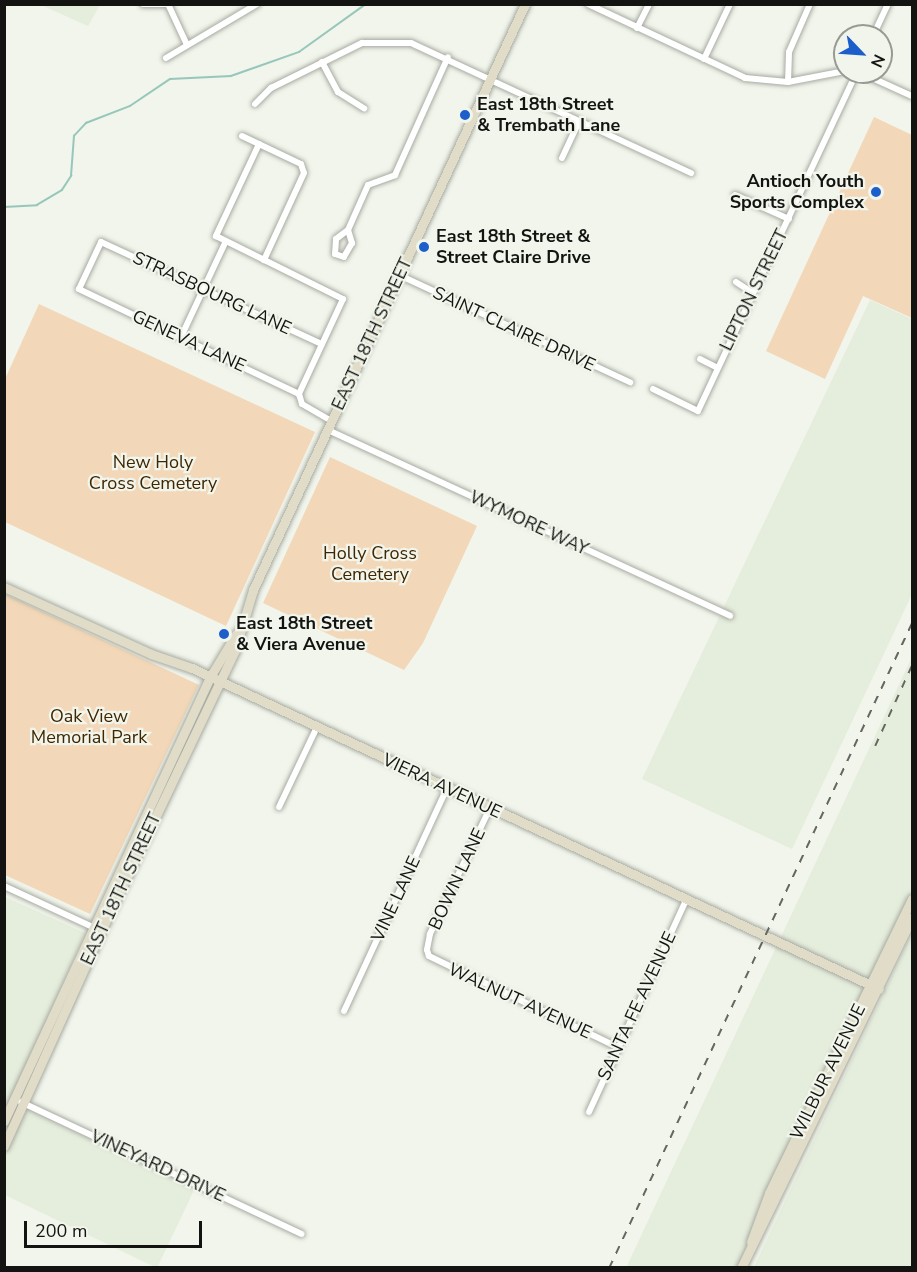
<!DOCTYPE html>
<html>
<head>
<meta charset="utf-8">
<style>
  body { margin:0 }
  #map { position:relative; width:917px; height:1272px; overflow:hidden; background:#f1f5eb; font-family:"Nunito Sans",sans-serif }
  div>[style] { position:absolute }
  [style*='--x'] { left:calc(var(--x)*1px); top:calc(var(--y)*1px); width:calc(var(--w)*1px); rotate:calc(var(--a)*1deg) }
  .built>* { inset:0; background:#e5eddc }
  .green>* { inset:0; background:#f2d8b8 }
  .stream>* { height:1.5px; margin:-0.75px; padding:0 0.75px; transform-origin:0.75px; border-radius:0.75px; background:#97c7bc }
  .roads { filter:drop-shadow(0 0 2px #a7aba2) drop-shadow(0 0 2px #a7aba2) }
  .street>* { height:6px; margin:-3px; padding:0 3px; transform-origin:3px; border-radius:3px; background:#fff }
  .secondary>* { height:9px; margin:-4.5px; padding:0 4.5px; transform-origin:4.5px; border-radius:4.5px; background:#e0dcc8 }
  .rail>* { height:1.5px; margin-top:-0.75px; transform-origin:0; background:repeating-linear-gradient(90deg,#646660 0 8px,transparent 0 16px) }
  .dots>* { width:16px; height:16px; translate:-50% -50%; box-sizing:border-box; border:3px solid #f1f5eb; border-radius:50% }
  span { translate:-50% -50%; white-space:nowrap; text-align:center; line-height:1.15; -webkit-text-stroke:4.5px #f1f5eb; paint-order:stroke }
  .poi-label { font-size:18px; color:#131411; font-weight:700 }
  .left { translate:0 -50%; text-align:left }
  .right { translate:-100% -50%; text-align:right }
  .street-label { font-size:18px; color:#131411 }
  .park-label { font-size:18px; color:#402600 }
  .frame { position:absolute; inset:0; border:6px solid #131411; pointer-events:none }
  .north { position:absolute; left:833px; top:24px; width:60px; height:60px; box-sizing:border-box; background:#f1f5eb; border:2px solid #989b94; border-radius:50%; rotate:115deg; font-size:16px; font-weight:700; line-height:24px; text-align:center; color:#131411 }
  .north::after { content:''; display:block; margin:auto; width:21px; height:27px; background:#1c5fca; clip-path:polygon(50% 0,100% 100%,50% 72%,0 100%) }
  .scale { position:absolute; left:24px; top:1221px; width:178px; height:27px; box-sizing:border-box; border:3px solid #131411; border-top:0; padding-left:8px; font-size:18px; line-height:21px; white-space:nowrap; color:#131411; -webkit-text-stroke:4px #f1f5eb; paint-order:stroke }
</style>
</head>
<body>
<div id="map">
  <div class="built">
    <i style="clip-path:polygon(41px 5px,100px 5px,88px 26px)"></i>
    <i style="clip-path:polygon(870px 300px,912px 319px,912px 594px,792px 849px,642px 779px)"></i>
    <i style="clip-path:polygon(912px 657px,912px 896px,737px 1267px,626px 1268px)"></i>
    <i style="clip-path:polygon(5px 897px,85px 933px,5px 1112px)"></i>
    <i style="clip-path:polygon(912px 933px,912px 1267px,754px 1267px)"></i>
    <i style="clip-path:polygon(25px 1108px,195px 1188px,157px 1268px,5px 1195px,5px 1154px)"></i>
  </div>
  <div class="green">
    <i style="clip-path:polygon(874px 117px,912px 135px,912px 318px,863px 296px,825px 379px,766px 351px)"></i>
    <i style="clip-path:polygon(39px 304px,315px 432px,226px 626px,5px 522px,5px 379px)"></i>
    <i style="clip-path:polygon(330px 457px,477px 526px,423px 643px,404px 670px,263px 603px)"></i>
    <i style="clip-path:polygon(5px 594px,199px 685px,90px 914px,5px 875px)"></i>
  </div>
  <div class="stream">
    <i style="--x:4;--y:207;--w:33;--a:-3"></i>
    <i style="--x:37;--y:205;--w:29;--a:-31"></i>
    <i style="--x:62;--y:190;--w:17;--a:-57"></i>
    <i style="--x:71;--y:176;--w:40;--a:-85.7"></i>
    <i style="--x:74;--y:136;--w:18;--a:-47"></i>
    <i style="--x:86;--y:123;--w:47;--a:-21.1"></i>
    <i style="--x:130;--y:106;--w:48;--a:-34"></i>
    <i style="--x:170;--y:79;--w:61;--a:-2.8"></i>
    <i style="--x:231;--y:76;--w:72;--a:-19.4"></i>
    <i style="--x:299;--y:52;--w:82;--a:-35.6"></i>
  </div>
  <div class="roads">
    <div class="street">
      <i style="--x:143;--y:4;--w:22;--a:0"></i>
      <i style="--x:168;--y:4;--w:45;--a:65.1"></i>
      <i style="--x:588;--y:4;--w:174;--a:25.2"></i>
      <i style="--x:745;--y:78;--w:43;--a:5.3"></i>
      <i style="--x:788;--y:82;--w:58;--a:-10.9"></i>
      <i style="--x:637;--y:28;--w:27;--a:-63"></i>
      <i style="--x:873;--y:36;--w:35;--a:-65"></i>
      <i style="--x:166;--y:58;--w:106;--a:-30.7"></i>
      <i style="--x:704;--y:59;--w:61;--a:-64.7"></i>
      <i style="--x:322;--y:62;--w:34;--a:62"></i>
      <i style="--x:338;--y:92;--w:31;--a:32"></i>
      <i style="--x:859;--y:72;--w:58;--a:24.4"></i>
      <i style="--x:788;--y:82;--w:30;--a:-88"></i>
      <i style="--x:789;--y:52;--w:52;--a:-66.4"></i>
      <i style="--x:255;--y:104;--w:23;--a:-45"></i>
      <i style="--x:271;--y:88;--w:102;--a:-26.3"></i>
      <i style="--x:362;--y:43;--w:49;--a:0"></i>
      <i style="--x:411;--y:43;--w:309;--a:24.9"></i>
      <i style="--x:242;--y:136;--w:65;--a:25.4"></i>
      <i style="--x:301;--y:164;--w:9;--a:72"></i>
      <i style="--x:304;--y:173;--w:96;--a:114.7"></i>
      <i style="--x:259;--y:144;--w:102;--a:115.1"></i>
      <i style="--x:216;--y:236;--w:142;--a:26.4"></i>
      <i style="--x:343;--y:299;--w:105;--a:114.9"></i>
      <i style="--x:299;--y:394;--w:10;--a:73"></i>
      <i style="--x:302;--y:404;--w:34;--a:30"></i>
      <i style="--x:562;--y:158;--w:40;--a:-65"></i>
      <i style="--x:735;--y:195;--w:59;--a:24"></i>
      <i style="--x:348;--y:230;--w:14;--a:73"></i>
      <i style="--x:352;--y:243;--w:16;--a:120"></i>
      <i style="--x:344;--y:257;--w:9;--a:-162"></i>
      <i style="--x:335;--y:254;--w:15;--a:-86"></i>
      <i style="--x:336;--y:239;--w:15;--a:-37"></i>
      <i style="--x:348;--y:230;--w:49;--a:-66"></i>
      <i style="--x:368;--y:185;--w:29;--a:-20"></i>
      <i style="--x:395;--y:175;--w:129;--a:-65.8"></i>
      <i style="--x:399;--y:275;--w:255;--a:24.9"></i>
      <i style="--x:736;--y:282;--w:20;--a:33"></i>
      <i style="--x:181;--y:337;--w:104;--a:-64.9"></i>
      <i style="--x:700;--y:359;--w:18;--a:27"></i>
      <i style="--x:653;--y:389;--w:50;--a:26.1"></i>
      <i style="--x:698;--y:411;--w:374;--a:-64.9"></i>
      <i style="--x:299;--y:394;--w:244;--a:-154.5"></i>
      <i style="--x:79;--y:289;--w:52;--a:-64.9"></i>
      <i style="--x:101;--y:242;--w:243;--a:24.8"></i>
      <i style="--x:328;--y:430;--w:443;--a:24.8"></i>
      <i style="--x:279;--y:807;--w:89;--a:-64.6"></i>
      <i style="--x:490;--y:808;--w:140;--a:115.5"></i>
      <i style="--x:430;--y:934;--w:16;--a:101"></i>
      <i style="--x:427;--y:950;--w:6;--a:72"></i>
      <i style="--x:429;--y:956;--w:209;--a:25.8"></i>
      <i style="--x:4;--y:886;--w:100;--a:24.8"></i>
      <i style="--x:344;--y:1011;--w:246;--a:-65.2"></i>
      <i style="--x:21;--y:1102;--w:310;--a:25.2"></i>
      <i style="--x:589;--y:1112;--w:233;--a:-65.4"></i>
    </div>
    <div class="secondary">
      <i style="--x:4;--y:587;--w:162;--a:24.5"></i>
      <i style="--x:151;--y:654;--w:43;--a:18.9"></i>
      <i style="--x:192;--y:668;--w:758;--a:25.04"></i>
      <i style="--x:4;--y:1121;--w:489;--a:-65.1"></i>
      <i style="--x:210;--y:677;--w:50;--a:-58.8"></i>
      <i style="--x:4;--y:1146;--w:236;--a:-65.7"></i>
      <i style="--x:101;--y:931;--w:311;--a:-64.5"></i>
      <i style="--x:235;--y:650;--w:63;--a:-73.3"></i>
      <i style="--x:253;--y:590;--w:646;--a:-65.1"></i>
      <i style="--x:751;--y:1242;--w:52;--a:-69.8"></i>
      <i style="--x:769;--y:1193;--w:327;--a:-64.1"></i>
      <i style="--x:741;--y:1268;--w:390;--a:-64"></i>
    </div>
  </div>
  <div class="rail">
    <i style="--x:875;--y:746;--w:89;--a:-65.4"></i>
    <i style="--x:609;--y:1268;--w:713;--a:-64.84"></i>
  </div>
  <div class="dots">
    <i style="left:465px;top:115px;background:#1c5fca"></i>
    <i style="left:876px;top:192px;background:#1c5fca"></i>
    <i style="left:424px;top:247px;background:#1c5fca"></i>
    <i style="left:224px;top:634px;background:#1c5fca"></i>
  </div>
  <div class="poi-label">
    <span class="left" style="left:477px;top:115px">East 18th Street<br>&amp; Trembath Lane</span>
    <span class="right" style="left:864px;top:192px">Antioch Youth<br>Sports Complex</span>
    <span class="left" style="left:436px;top:247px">East 18th Street &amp;<br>Street Claire Drive</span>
    <span class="left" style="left:236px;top:634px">East 18th Street<br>&amp; Viera Avenue</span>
  </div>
  <div class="street-label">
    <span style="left:754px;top:290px;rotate:-64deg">LIPTON STREET</span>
    <span style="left:212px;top:293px;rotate:25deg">STRASBOURG LANE</span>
    <span style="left:514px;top:329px;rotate:25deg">SAINT CLAIRE DRIVE</span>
    <span style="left:372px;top:334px;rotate:-65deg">EAST 18TH STREET</span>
    <span style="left:189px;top:341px;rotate:25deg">GENEVA LANE</span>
    <span style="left:529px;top:523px;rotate:25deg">WYMORE WAY</span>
    <span style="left:442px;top:786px;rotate:25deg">VIERA AVENUE</span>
    <span style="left:457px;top:879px;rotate:-65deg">BOWN LANE</span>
    <span style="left:121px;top:889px;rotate:-65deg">EAST 18TH STREET</span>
    <span style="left:396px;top:899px;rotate:-65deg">VINE LANE</span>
    <span style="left:520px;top:1001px;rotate:25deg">WALNUT AVENUE</span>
    <span style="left:637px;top:1006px;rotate:-65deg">SANTA FE AVENUE</span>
    <span style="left:828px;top:1072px;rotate:-64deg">WILBUR AVENUE</span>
    <span style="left:158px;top:1166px;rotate:25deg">VINEYARD DRIVE</span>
  </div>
  <div class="park-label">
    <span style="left:153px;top:473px">New Holy<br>Cross Cemetery</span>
    <span style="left:370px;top:564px">Holly Cross<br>Cemetery</span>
    <span style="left:89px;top:727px">Oak View<br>Memorial Park</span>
  </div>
  <div class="frame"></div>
  <div class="north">N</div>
  <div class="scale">200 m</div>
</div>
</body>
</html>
